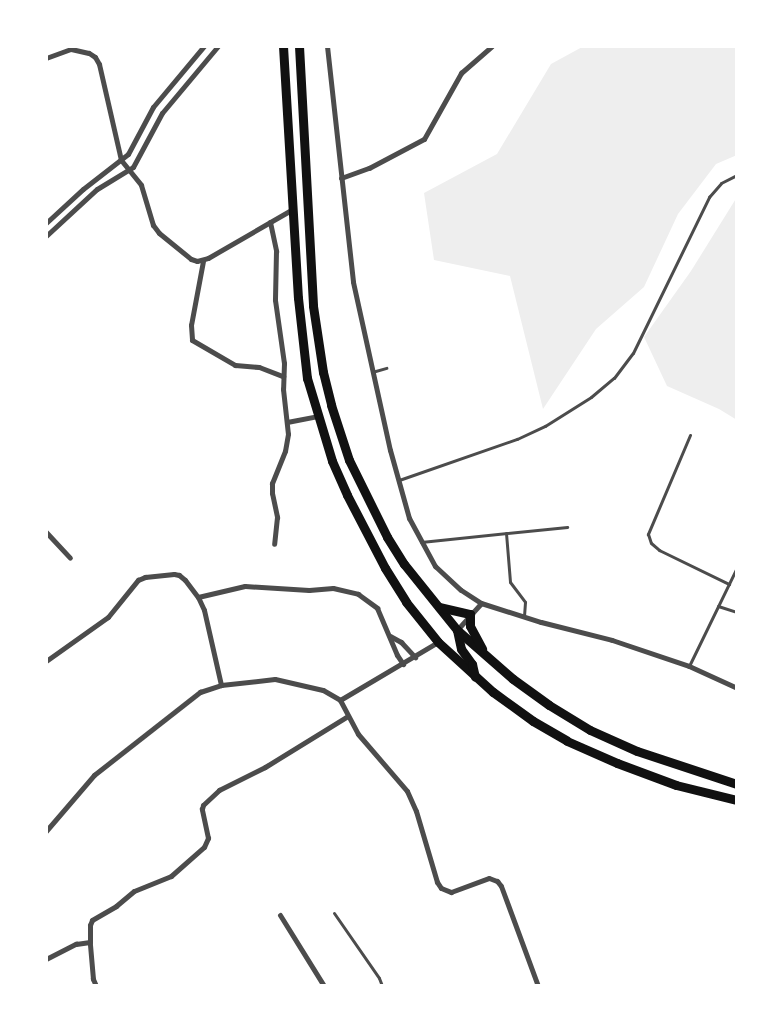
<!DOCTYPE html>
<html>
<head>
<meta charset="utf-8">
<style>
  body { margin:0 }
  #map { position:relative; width:783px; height:1032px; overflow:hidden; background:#fff; font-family:Poppins,sans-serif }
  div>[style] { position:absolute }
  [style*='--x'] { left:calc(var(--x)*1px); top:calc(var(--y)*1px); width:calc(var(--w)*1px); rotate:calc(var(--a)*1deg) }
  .green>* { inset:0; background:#eee }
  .service>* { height:3px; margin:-1.5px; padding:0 1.5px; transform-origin:1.5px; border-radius:1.5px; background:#4c4c4c }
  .minor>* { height:5px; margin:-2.5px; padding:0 2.5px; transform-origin:2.5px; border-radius:2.5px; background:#4c4c4c }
  .secondary>* { height:9px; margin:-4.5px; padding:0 4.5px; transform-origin:4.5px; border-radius:4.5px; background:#111 }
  span { translate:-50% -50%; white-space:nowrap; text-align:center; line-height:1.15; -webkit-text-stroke:4px #fff; paint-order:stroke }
  .frame { position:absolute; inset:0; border:48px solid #fff; pointer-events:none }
</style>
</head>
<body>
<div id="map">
  <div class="green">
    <i style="clip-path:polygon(584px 46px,737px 46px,737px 155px,716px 164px,678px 214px,644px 287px,596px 329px,543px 409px,510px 276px,434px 260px,424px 193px,497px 154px,551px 64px)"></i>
    <i style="clip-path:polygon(737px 197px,737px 420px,719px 409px,667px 386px,644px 337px,691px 271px)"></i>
  </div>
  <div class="service">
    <i style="--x:372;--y:372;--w:15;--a:-16"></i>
    <i style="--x:690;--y:435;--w:108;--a:113"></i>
    <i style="--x:648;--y:534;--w:9;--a:72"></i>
    <i style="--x:651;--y:543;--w:11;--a:41"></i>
    <i style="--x:659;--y:550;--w:78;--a:25.9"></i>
    <i style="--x:399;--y:480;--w:125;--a:-19.2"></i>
    <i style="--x:517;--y:439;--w:31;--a:-25"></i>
    <i style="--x:545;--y:426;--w:54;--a:-32.2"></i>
    <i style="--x:591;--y:397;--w:30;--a:-40"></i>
    <i style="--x:614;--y:378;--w:31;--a:-53"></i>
    <i style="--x:633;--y:353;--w:174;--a:-64"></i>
    <i style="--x:709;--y:197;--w:18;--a:-49"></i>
    <i style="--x:721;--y:183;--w:18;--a:-27"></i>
    <i style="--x:506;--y:533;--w:49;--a:85.3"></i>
    <i style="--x:510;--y:582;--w:25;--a:53"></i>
    <i style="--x:525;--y:602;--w:14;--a:94"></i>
    <i style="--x:421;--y:542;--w:147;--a:-5.9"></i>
    <i style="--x:718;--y:606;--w:20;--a:18"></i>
    <i style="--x:689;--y:666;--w:110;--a:-64.1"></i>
    <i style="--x:334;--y:913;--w:79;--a:55.3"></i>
    <i style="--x:379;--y:978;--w:9;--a:69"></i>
  </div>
  <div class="minor">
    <i style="--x:327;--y:46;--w:237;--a:83.7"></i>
    <i style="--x:353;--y:282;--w:172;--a:77.6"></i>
    <i style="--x:390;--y:450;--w:71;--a:74.4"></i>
    <i style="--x:409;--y:518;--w:55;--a:61.6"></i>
    <i style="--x:435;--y:566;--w:35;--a:43"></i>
    <i style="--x:461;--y:590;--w:24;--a:33"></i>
    <i style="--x:481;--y:603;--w:63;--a:17.6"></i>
    <i style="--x:541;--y:622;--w:73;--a:14.2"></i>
    <i style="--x:612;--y:640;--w:81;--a:18.7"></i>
    <i style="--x:689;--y:666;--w:53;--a:24.6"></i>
    <i style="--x:46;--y:58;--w:27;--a:-20"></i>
    <i style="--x:71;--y:49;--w:18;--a:13"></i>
    <i style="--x:89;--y:53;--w:7;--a:34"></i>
    <i style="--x:95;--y:57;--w:8;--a:60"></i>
    <i style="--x:99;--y:64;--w:98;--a:77.1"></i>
    <i style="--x:121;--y:160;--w:32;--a:51"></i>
    <i style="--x:141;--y:185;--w:42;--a:73.3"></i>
    <i style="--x:153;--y:225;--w:10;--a:53"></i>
    <i style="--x:159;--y:233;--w:41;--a:39.1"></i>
    <i style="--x:191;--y:259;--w:6;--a:18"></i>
    <i style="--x:197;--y:261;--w:11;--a:-15"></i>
    <i style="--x:208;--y:258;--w:98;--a:-30"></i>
    <i style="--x:341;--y:178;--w:30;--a:-20"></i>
    <i style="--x:369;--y:168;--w:62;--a:-27.8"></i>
    <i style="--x:424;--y:139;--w:76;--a:-60.7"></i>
    <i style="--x:461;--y:73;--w:41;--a:-41.1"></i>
    <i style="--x:270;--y:222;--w:30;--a:78"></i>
    <i style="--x:276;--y:251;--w:49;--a:91.2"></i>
    <i style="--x:275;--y:300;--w:64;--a:81.9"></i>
    <i style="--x:284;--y:363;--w:26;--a:92"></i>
    <i style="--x:283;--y:389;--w:45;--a:83.7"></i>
    <i style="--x:288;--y:434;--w:17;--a:100"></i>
    <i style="--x:285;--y:451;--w:35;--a:112"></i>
    <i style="--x:272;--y:483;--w:10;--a:90"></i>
    <i style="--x:272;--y:493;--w:25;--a:78"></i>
    <i style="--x:277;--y:517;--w:27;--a:96"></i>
    <i style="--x:46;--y:223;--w:50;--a:-42.6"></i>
    <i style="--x:83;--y:189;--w:57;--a:-37.9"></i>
    <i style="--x:128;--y:154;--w:53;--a:-62"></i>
    <i style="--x:153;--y:107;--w:80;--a:-50.1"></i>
    <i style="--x:46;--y:236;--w:69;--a:-42.7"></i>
    <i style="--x:97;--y:189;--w:42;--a:-31.4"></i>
    <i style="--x:133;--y:167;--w:61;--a:-61.8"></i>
    <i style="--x:162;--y:113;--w:87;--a:-50.1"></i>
    <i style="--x:203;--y:261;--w:65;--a:100.6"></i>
    <i style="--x:191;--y:325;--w:15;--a:86"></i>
    <i style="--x:192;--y:340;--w:50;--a:30.2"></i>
    <i style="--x:235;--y:365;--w:24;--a:5"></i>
    <i style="--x:259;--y:367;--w:26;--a:21"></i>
    <i style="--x:287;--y:422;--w:31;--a:-11"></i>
    <i style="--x:46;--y:532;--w:35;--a:47"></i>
    <i style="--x:198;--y:597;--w:14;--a:65"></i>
    <i style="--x:204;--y:610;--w:77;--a:77.2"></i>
    <i style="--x:457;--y:630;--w:36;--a:-48"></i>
    <i style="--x:390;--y:636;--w:13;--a:29"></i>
    <i style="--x:401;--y:642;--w:21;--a:47"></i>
    <i style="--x:46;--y:661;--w:76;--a:-35.4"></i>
    <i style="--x:108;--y:617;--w:48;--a:-51"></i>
    <i style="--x:138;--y:580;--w:8;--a:-23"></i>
    <i style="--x:145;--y:577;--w:29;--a:-6"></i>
    <i style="--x:174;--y:574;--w:5;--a:11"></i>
    <i style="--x:179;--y:575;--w:8;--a:40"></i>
    <i style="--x:185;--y:580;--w:21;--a:53"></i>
    <i style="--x:198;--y:597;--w:48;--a:-13.2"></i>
    <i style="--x:245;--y:586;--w:64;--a:3.6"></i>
    <i style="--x:309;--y:590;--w:24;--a:-5"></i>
    <i style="--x:333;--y:588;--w:26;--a:13"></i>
    <i style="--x:358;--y:594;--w:24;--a:36"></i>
    <i style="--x:377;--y:608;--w:51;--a:66.9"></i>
    <i style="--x:397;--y:655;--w:11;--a:56"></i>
    <i style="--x:340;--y:700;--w:114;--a:-30.6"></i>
    <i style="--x:46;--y:831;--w:74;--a:-49.4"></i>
    <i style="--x:94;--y:775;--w:135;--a:-38.1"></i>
    <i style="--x:200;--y:692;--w:22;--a:-18"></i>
    <i style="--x:221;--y:685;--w:54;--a:-6.3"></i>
    <i style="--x:275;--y:679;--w:49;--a:12.9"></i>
    <i style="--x:323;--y:690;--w:20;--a:30"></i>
    <i style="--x:340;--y:700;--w:38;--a:62"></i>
    <i style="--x:358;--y:734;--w:75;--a:49.3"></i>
    <i style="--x:407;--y:791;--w:22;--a:66"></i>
    <i style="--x:416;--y:811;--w:74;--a:73.5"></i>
    <i style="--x:437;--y:882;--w:7;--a:56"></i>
    <i style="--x:441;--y:888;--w:11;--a:22"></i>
    <i style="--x:451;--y:892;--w:40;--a:-20.2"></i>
    <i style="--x:489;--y:878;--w:9;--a:21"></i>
    <i style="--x:497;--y:881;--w:6;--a:51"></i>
    <i style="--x:501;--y:886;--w:107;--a:69.7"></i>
    <i style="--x:280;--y:915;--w:84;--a:58.2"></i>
    <i style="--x:46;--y:959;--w:34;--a:-27"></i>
    <i style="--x:76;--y:944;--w:14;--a:-8"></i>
    <i style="--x:96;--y:986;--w:8;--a:-113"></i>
    <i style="--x:93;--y:979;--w:37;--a:-95"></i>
    <i style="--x:90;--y:942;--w:17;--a:-90"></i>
    <i style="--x:90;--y:925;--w:5;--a:-68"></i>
    <i style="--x:92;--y:920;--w:28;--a:-30"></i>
    <i style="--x:116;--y:906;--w:23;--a:-40"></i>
    <i style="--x:134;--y:891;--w:40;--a:-22"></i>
    <i style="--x:171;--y:876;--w:44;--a:-41.3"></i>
    <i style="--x:204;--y:847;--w:10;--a:-66"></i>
    <i style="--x:208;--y:838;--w:30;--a:-102"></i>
    <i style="--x:202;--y:809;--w:4;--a:-76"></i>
    <i style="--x:203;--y:805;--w:22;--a:-43"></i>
    <i style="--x:219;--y:790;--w:51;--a:-26.6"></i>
    <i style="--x:265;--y:767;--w:97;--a:-31.6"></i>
  </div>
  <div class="secondary">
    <i style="--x:283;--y:46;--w:252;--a:86.6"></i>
    <i style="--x:298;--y:298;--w:81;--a:83.6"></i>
    <i style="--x:307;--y:378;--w:87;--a:73.2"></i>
    <i style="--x:332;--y:461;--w:37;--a:66"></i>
    <i style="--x:347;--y:495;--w:82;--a:62.5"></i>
    <i style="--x:385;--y:568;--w:40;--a:58"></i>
    <i style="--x:406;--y:602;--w:51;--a:51.3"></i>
    <i style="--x:438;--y:642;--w:74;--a:42.3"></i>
    <i style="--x:493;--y:692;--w:49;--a:35.9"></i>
    <i style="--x:533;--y:721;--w:39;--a:30"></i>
    <i style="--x:567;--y:741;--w:55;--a:23.7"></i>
    <i style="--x:617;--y:763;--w:63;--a:20.4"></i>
    <i style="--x:676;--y:785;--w:63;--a:13.8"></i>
    <i style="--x:299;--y:46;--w:260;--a:86.9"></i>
    <i style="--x:313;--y:306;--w:67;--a:81.4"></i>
    <i style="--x:323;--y:372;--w:34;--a:76"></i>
    <i style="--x:331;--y:405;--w:58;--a:71.9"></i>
    <i style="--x:349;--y:460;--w:86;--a:63.7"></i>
    <i style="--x:387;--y:537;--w:32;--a:58"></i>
    <i style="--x:404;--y:564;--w:85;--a:51.2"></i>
    <i style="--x:457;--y:630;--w:74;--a:41.2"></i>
    <i style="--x:513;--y:679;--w:44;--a:35.8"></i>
    <i style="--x:549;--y:705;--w:48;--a:31.4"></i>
    <i style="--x:590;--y:730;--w:51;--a:24.1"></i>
    <i style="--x:637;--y:751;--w:105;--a:18.3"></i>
    <i style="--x:439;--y:607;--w:32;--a:13"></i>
    <i style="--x:470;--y:614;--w:12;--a:90"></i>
    <i style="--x:470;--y:626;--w:26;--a:62"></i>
    <i style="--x:457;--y:630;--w:19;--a:78"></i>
    <i style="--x:461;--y:649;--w:19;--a:54"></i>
    <i style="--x:472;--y:664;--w:13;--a:77"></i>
  </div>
  <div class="frame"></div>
</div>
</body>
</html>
